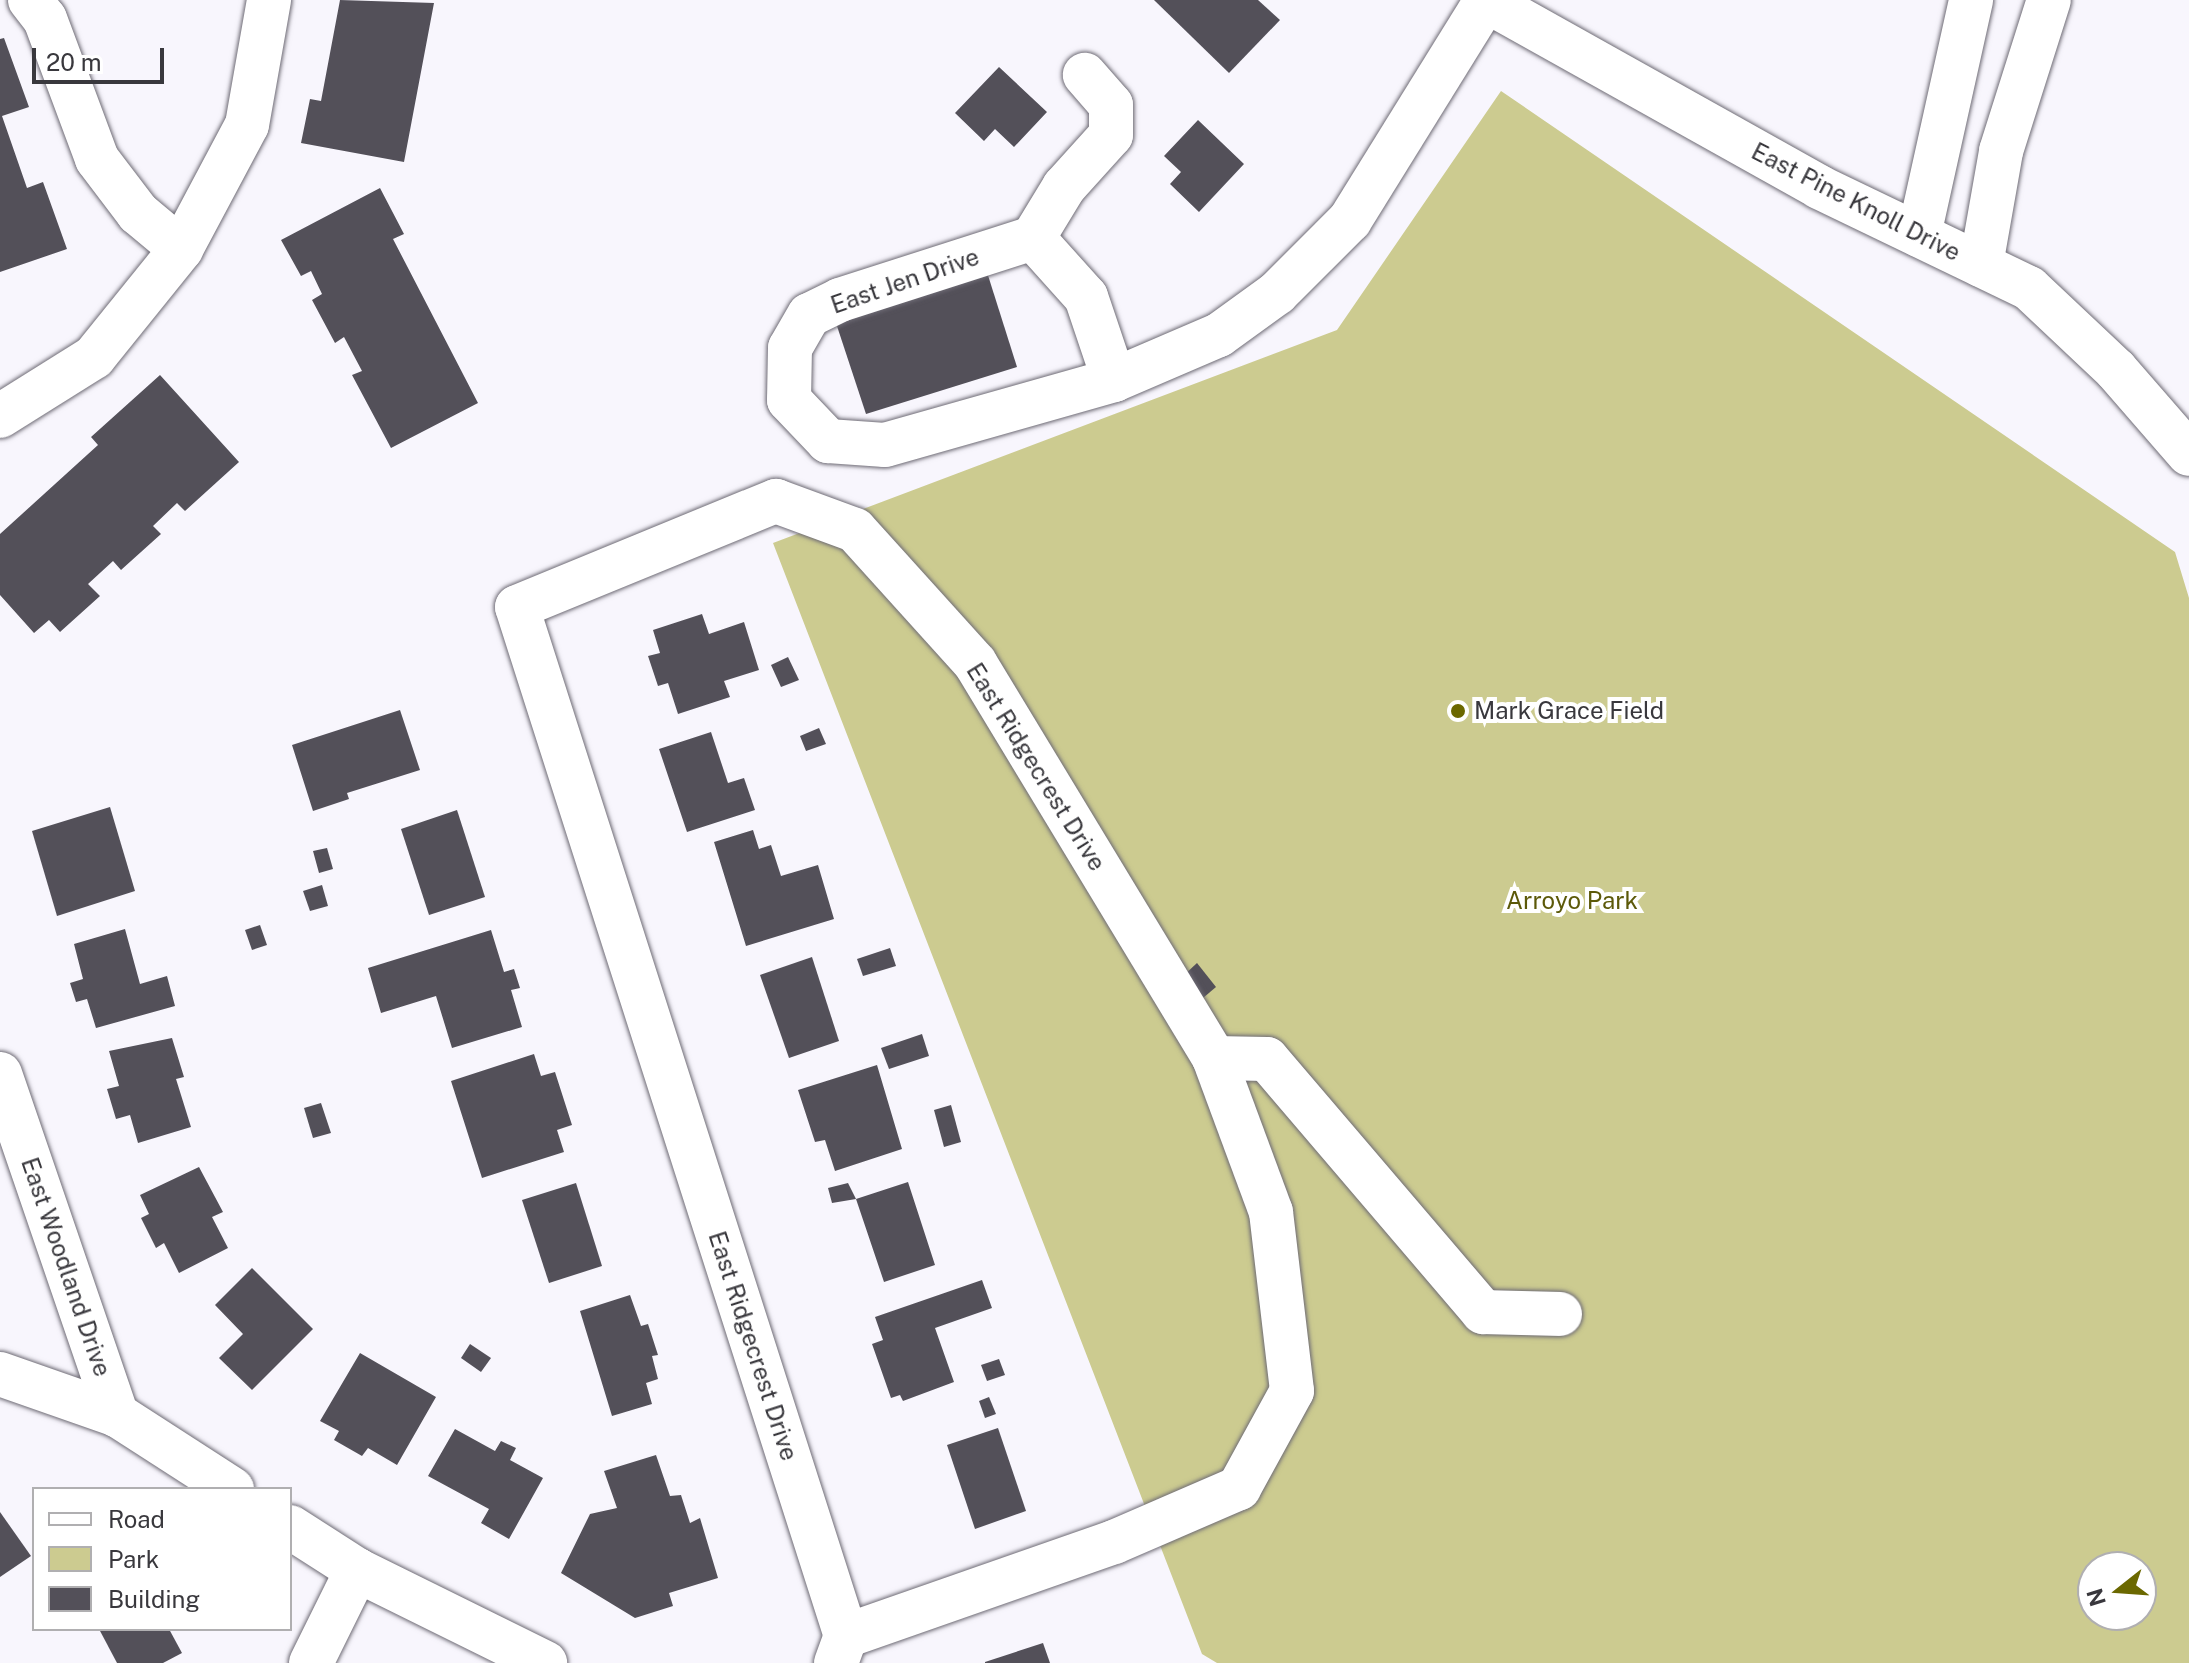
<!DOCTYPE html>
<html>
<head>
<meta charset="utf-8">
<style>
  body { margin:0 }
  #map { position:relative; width:2189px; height:1663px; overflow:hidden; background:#f8f6fd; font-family:"Public Sans",sans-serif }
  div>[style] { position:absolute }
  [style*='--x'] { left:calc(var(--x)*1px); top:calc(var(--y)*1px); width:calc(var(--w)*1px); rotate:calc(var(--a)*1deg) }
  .green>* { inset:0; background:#cccb90 }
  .building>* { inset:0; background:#535059 }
  .roads { filter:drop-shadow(0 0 2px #6e6b75) drop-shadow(0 0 2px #6e6b75) }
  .minor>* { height:44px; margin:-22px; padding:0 22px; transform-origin:22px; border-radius:22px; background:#fff }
  .dots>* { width:22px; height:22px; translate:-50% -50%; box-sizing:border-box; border:4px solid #fff; border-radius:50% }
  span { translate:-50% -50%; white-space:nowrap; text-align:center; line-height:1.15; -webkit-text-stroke:8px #fff; paint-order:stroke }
  .street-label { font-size:24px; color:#39383d }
  .poi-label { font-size:24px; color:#39383d }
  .left { translate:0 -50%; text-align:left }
  .park-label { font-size:24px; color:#5c5909 }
  .legend { position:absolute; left:32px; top:1487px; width:260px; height:144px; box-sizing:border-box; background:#fff; border:2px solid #b0afb1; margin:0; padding:10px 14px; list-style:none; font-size:24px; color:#39383d }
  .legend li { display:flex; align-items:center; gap:16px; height:40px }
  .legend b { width:40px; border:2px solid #b0afb1 }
  .north { position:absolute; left:2077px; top:1551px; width:80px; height:80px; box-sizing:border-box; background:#fff; border:2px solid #b0afb1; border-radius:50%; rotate:253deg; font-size:22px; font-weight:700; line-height:32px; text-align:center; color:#39383d }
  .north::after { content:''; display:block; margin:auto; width:28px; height:36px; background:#6b6800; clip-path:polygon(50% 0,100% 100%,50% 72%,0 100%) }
  .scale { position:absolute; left:32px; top:48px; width:132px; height:36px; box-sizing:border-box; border:4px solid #39383d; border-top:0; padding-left:10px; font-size:24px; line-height:28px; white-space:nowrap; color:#39383d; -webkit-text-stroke:6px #fff; paint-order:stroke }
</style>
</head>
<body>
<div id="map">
  <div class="green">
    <i style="clip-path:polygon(evenodd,1501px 91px,2175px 552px,2189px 598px,2189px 1663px,1217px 1663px,1202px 1654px,773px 543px,1337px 330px,1501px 91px,2093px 1567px,2141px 1567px,2141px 1615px,2093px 1615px,2093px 1567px)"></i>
  </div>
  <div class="building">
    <i style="clip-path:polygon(340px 0,434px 3px,404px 162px,301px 143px,310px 99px,321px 101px)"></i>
    <i style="clip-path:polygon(1154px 0,1258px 0,1280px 20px,1229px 73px)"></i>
    <i style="clip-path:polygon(4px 38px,29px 107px,2px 116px,27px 188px,43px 182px,67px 249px,0 272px,0 39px)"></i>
    <i style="clip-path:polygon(999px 67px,1047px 112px,1014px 147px,995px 129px,984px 141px,955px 113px)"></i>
    <i style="clip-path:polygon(1198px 120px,1244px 164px,1199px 212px,1170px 184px,1181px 172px,1164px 156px)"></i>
    <i style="clip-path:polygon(380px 188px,404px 234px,393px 239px,478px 403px,391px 448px,352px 375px,362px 371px,344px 337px,335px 343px,312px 300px,322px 294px,311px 271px,301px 276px,281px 240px)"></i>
    <i style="clip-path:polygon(986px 269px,1017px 367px,866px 414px,834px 317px)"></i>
    <i style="clip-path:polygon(160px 375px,239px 462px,185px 511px,177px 503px,153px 526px,161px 534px,121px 570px,113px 561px,88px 584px,100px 596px,60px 632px,49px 620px,34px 633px,0 595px,0 534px,98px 445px,91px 437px)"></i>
    <i style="clip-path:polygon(702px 614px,709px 634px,744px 622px,759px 670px,724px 681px,730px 697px,678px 714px,668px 683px,658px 686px,648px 656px,660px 653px,653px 630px)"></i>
    <i style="clip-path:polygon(788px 657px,799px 680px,781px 687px,771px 665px)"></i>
    <i style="clip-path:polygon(400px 710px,420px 770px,347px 793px,349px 799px,313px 811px,292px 745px)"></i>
    <i style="clip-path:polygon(819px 728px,826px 744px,806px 751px,800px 736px)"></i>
    <i style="clip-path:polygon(711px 732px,728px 783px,744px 778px,755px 810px,687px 832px,659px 749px)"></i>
    <i style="clip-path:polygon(110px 807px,135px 891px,57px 916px,32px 831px)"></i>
    <i style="clip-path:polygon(457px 810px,485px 897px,429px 915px,401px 829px)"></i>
    <i style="clip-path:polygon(753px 830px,759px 849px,771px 845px,781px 876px,818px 865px,834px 919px,746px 946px,714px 842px)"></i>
    <i style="clip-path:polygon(327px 848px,333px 869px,319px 873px,313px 851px)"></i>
    <i style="clip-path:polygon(322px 885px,328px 906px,310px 911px,303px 891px)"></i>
    <i style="clip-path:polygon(260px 925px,267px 945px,252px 950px,245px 930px)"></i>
    <i style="clip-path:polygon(125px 929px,140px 984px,167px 976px,175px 1006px,96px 1028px,87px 999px,76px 1002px,70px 983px,83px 979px,74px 944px)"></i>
    <i style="clip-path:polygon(491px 930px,504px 972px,514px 969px,520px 988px,511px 990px,522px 1027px,452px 1048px,436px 996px,381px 1013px,368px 968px)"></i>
    <i style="clip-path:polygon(890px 948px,896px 966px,863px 976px,857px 959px)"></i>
    <i style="clip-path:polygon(812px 957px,839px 1041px,789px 1058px,760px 975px)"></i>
    <i style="clip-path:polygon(1197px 963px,1216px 987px,1203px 998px,1183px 976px)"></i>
    <i style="clip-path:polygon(922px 1034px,929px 1056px,889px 1069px,881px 1048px)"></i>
    <i style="clip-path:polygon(172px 1038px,184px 1077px,176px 1079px,191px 1127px,138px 1143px,130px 1115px,116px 1119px,107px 1089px,119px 1086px,109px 1051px)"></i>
    <i style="clip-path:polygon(534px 1054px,541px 1076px,555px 1072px,572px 1125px,557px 1130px,564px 1152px,482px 1178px,451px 1081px)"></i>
    <i style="clip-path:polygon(877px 1065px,902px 1149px,835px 1171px,825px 1140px,815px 1142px,798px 1090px)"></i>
    <i style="clip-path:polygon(321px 1103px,331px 1133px,313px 1138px,304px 1108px)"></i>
    <i style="clip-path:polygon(951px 1105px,961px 1142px,944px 1147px,934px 1110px)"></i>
    <i style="clip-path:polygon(199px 1167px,223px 1212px,212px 1217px,228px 1248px,179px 1273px,164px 1243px,156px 1248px,141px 1218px,149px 1214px,140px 1195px)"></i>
    <i style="clip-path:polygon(908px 1182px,935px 1265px,884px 1282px,856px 1199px,832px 1203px,828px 1188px,848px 1183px,856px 1199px)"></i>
    <i style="clip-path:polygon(576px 1183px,602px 1266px,549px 1283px,522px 1200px)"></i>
    <i style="clip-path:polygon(252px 1268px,313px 1329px,252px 1390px,219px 1358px,243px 1334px,215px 1305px)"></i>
    <i style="clip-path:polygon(982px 1280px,992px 1308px,935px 1328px,954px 1382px,903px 1401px,900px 1395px,891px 1398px,872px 1344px,883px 1340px,875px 1317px)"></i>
    <i style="clip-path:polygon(630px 1295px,641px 1326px,648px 1324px,658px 1355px,652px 1356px,658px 1379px,646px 1383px,652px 1404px,612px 1416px,580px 1311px)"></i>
    <i style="clip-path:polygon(470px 1344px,491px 1358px,481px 1372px,461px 1358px)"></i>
    <i style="clip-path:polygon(360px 1353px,436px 1397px,397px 1465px,368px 1448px,362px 1456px,334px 1440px,339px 1431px,320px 1421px)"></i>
    <i style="clip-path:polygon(999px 1359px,1005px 1375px,987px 1381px,981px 1365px)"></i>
    <i style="clip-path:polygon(989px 1397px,996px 1414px,985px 1418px,979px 1401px)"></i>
    <i style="clip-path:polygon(998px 1428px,1026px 1511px,975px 1529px,947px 1445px)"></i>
    <i style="clip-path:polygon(455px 1429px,495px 1451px,501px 1441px,516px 1448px,510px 1460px,543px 1478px,509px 1539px,481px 1523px,489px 1509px,428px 1476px)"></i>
    <i style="clip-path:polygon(656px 1455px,670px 1496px,681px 1495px,690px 1523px,700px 1518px,718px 1578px,669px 1593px,673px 1606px,635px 1618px,561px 1573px,590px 1514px,617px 1508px,604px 1471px)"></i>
    <i style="clip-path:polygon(0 1512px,31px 1556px,0 1577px)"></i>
    <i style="clip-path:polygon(99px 1629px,169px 1629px,182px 1653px,163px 1663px,117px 1663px)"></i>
    <i style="clip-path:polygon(1043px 1643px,1050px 1663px,985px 1663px,985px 1662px)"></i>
  </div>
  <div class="roads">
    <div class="minor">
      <i style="--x:30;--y:0;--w:24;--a:52"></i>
      <i style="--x:45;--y:19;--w:149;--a:69.6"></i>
      <i style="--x:97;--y:159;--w:68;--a:52.8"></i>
      <i style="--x:138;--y:213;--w:56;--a:39.9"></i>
      <i style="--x:1485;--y:0;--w:383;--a:29.2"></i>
      <i style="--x:1819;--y:187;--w:233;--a:25.7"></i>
      <i style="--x:2029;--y:288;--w:120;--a:43.3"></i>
      <i style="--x:2116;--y:370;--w:111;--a:49"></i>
      <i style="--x:1919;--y:235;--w:241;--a:-77.5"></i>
      <i style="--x:1033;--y:238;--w:60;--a:-58.7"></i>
      <i style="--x:1064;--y:187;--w:70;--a:-47.9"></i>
      <i style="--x:1111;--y:135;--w:30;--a:-90"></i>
      <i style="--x:1111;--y:105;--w:40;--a:-131"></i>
      <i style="--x:1981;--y:265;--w:116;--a:-80"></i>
      <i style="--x:2001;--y:151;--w:158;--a:-72.4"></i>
      <i style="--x:1114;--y:380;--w:88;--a:-108.6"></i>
      <i style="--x:1086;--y:297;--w:79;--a:-131.9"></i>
      <i style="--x:1033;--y:238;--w:203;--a:162.2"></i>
      <i style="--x:840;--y:300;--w:34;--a:154"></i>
      <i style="--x:809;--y:315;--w:38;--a:120"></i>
      <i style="--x:790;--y:348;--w:52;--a:91.1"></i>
      <i style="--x:789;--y:400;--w:57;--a:46.4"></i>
      <i style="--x:828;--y:441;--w:57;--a:4"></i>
      <i style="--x:885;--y:445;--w:238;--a:-15.8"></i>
      <i style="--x:1114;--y:380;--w:114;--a:-23.2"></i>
      <i style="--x:1219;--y:335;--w:72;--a:-35.9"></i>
      <i style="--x:1277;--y:293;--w:103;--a:-45"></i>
      <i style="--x:1350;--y:220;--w:258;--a:-58.2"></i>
      <i style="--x:0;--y:416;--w:111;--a:-32.1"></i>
      <i style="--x:94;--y:357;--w:139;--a:-51.1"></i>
      <i style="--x:181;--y:249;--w:140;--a:-62"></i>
      <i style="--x:247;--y:125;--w:127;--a:-80"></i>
      <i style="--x:1214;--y:1058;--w:53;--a:1.1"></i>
      <i style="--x:1267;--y:1059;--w:333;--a:49.5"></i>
      <i style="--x:1483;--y:1312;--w:77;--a:1.5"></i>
      <i style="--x:0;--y:1074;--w:361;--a:71.1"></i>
      <i style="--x:0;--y:1374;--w:124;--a:19.3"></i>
      <i style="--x:117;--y:1415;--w:137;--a:32.8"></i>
      <i style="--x:290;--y:1527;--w:80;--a:32.7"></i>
      <i style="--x:357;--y:1570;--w:210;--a:26.3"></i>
      <i style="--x:311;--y:1663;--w:104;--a:-63.7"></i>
      <i style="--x:836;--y:1663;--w:29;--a:-70"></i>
      <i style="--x:846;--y:1636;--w:1080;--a:-107.73"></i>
      <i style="--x:517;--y:607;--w:280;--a:-22.3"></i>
      <i style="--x:776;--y:501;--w:84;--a:20.2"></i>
      <i style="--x:855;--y:530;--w:179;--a:47.9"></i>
      <i style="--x:975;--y:663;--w:462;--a:58.8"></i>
      <i style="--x:1214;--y:1058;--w:164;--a:69.7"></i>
      <i style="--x:1271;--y:1212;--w:180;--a:83.3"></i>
      <i style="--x:1292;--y:1391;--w:111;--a:118.7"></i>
      <i style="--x:1239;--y:1488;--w:136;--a:156.6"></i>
      <i style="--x:1114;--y:1542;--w:284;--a:160.7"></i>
    </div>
  </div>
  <div class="dots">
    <i style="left:1458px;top:711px;background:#6b6800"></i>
  </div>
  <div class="street-label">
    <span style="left:1856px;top:202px;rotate:27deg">East Pine Knoll Drive</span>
    <span style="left:905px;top:281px;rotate:-19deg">East Jen Drive</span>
    <span style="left:1036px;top:767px;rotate:58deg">East Ridgecrest Drive</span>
    <span style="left:66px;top:1267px;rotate:71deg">East Woodland Drive</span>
    <span style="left:753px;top:1346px;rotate:72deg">East Ridgecrest Drive</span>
  </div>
  <div class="poi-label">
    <span class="left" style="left:1474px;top:711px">Mark Grace Field</span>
  </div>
  <div class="park-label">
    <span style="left:1572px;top:901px">Arroyo Park</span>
  </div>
  <ul class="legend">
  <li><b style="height:10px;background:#fff"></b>Road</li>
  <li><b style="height:22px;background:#cccb90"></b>Park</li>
  <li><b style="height:22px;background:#535059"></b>Building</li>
  </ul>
  <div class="north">N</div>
  <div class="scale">20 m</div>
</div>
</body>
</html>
